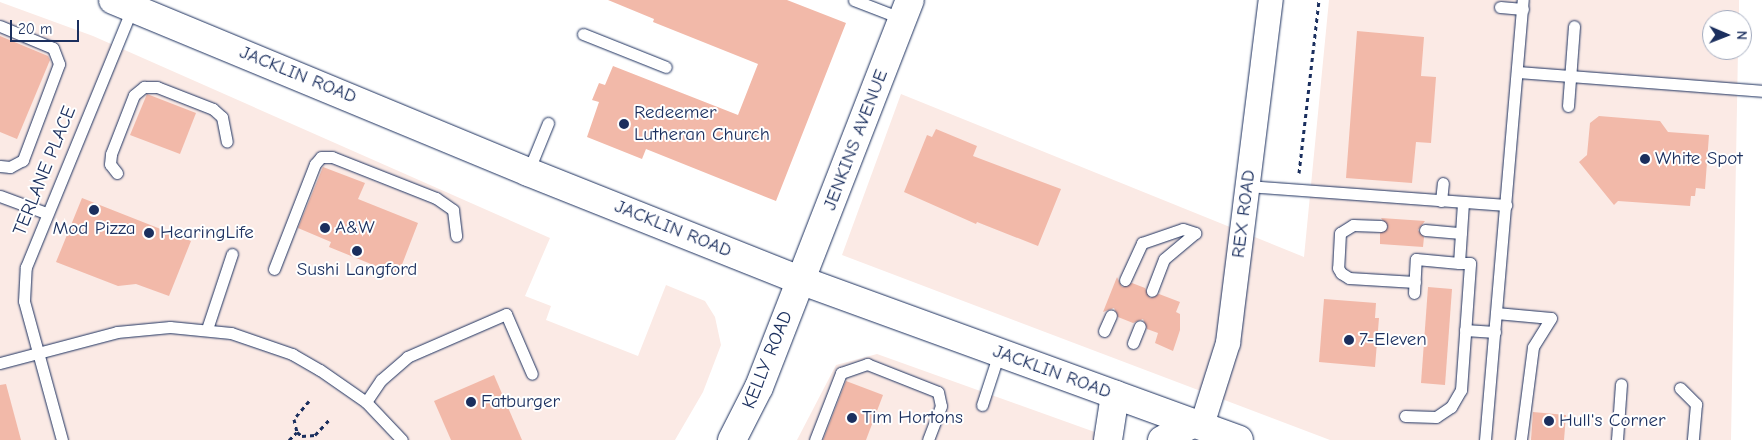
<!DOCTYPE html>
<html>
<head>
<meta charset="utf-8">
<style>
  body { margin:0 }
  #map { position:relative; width:1762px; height:440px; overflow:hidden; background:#fff; font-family:"Comic Neue",sans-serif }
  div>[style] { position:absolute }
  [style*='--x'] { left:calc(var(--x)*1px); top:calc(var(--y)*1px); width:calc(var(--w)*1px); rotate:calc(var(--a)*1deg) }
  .built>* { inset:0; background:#fbeae5 }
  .building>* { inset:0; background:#f2b9a9 }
  .path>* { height:3px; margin-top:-1.5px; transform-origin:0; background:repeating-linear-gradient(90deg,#1b2f5e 0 4px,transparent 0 8px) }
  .roads { filter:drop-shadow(0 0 1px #1b2f5e) drop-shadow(0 0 1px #1b2f5e) }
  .lane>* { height:11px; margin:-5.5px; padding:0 5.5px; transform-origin:5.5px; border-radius:5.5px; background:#fff }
  .street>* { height:24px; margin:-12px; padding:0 12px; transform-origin:12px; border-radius:12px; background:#fff }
  .secondary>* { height:28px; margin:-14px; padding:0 14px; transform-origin:14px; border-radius:14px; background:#fff }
  .dots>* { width:14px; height:14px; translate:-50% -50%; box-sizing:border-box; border:2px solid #fff; border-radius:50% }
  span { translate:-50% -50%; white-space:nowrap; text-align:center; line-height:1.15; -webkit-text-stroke:4px #fff; paint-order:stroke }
  .street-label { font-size:19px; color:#1b2f5e }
  .poi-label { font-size:19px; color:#1b2f5e }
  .left { translate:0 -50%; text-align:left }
  .north { position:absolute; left:1702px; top:10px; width:50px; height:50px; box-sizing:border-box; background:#fff; border:1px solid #a4acbf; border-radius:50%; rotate:91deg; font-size:14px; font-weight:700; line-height:20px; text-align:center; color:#1b2f5e }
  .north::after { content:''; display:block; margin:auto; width:18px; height:22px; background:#1b2f5e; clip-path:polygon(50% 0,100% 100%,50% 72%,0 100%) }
  .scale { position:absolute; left:10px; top:20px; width:69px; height:22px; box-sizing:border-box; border:2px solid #1b2f5e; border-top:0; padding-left:6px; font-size:15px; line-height:18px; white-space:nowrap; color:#1b2f5e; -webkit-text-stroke:4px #fff; paint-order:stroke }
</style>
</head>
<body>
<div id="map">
  <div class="built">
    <i style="clip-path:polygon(1329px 0,1739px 0,1739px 20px,1712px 20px,1712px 50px,1738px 50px,1731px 440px,1330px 440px,842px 255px,901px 94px,1304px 257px)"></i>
    <i style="clip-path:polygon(0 2px,93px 36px,550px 238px,525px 296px,551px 306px,546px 320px,638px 356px,666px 285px,705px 301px,715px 317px,721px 345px,703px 392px,675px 440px,0 440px)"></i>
    <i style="clip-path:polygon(877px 354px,1117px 440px,797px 440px,836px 365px)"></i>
  </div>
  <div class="building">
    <i style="clip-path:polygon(608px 0,787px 0,846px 23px,776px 201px,646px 149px,642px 159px,587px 137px,599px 102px,592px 100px,599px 83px,605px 85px,613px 66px,738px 115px,758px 64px,653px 22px,654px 19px)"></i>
    <i style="clip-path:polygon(1357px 31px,1424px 37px,1421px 76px,1436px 77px,1431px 143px,1416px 142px,1412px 183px,1346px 178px)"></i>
    <i style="clip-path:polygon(0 36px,48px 56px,50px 60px,17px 139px,0 132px)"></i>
    <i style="clip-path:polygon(147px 94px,196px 113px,180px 154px,130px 135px)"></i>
    <i style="clip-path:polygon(1599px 116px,1660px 121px,1668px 132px,1709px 135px,1705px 189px,1696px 188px,1695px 196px,1691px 196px,1690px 206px,1618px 201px,1614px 205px,1579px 162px,1587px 155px,1590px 123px)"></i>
    <i style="clip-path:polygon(936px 129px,977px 146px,973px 156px,1061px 189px,1038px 246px,977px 222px,976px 224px,904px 192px,927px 135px,932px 137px)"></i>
    <i style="clip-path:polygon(323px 167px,365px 183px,358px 199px,418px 223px,398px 275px,329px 247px,331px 242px,298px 228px)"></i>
    <i style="clip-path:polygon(82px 198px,191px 241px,169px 296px,136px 284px,118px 286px,56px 262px)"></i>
    <i style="clip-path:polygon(1381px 218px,1425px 221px,1418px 230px,1424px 237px,1423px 247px,1380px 244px,1380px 233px,1388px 227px)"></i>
    <i style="clip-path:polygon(1117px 277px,1122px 287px,1132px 283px,1145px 288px,1150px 298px,1159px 294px,1180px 302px,1176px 312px,1180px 314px,1180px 330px,1173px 351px,1155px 343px,1158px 333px,1147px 329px,1143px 319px,1133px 323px,1118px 317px,1114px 308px,1103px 312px)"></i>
    <i style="clip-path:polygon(1428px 287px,1452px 289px,1445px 385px,1421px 383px)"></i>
    <i style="clip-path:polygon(1324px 299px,1376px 303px,1375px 318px,1379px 318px,1375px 367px,1319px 362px)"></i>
    <i style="clip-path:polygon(494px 375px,522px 440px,451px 440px,434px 401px)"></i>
    <i style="clip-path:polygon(846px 381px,883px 395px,866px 440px,823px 440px)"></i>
    <i style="clip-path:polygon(6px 384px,21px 440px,0 440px,0 385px)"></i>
    <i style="clip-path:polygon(1533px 412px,1566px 415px,1564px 440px,1531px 440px)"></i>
  </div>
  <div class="path">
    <i style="--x:1299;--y:173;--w:174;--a:-83.4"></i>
    <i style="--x:309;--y:401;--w:23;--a:130"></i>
    <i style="--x:294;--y:419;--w:13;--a:77"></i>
    <i style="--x:297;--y:432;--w:6;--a:39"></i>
    <i style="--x:302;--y:436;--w:13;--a:-4"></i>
    <i style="--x:315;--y:435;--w:21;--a:-47"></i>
    <i style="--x:289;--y:440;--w:11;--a:-45"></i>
  </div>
  <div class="roads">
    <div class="lane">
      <i style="--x:854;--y:0;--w:53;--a:21.2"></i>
      <i style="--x:1500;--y:7;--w:23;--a:5"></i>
      <i style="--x:0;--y:26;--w:57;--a:22.5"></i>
      <i style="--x:53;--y:48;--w:17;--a:69"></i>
      <i style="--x:59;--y:64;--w:103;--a:110.6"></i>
      <i style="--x:23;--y:160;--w:15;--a:152"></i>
      <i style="--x:10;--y:167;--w:10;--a:-174"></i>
      <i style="--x:583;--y:34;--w:89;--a:21.7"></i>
      <i style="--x:1517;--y:72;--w:246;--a:4.4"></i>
      <i style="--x:1568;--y:106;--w:80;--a:-85.7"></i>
      <i style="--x:528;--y:172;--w:53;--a:-67.8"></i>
      <i style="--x:117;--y:173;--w:11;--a:-128"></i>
      <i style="--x:110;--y:164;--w:10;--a:-84"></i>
      <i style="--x:111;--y:154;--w:63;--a:-68.7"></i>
      <i style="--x:134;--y:95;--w:13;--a:-39"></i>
      <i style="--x:144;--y:87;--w:13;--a:0"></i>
      <i style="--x:157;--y:87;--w:60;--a:21.4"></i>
      <i style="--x:213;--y:109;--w:12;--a:42"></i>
      <i style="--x:222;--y:117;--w:25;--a:79"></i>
      <i style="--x:1247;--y:186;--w:260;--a:4.2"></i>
      <i style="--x:0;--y:196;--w:49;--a:20.3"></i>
      <i style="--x:1441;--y:201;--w:18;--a:-84"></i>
      <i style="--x:1381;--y:226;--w:28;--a:-178"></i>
      <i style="--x:1353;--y:225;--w:15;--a:148"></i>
      <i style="--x:1340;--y:233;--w:35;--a:93"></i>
      <i style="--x:1338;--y:268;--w:6;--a:59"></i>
      <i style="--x:1341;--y:273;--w:9;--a:32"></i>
      <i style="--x:1349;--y:278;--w:66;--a:3.5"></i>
      <i style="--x:1425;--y:230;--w:36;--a:5"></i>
      <i style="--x:274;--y:269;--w:113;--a:-68.7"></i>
      <i style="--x:315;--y:164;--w:9;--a:-49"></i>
      <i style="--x:321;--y:157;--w:11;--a:0"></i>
      <i style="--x:332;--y:157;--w:112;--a:21.5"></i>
      <i style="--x:436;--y:198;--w:21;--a:35"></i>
      <i style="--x:453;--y:210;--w:26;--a:83"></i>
      <i style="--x:1125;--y:280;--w:41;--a:-65.3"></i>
      <i style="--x:1142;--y:243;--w:43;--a:-18.9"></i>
      <i style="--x:1183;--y:229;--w:13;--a:18"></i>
      <i style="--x:1195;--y:233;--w:40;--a:140"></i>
      <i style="--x:1164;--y:259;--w:34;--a:111"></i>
      <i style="--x:1414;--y:293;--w:34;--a:-87"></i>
      <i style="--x:1416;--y:259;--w:43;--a:5.3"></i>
      <i style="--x:1496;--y:313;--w:55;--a:5.2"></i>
      <i style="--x:1551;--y:318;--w:34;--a:122"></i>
      <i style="--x:1533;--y:347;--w:94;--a:97.4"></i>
      <i style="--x:207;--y:329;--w:79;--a:-71.6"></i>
      <i style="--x:1465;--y:330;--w:30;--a:4"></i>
      <i style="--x:1104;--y:331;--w:17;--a:-66"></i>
      <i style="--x:1133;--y:343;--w:18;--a:-68"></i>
      <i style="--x:0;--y:363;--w:121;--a:-14.8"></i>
      <i style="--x:117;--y:332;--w:53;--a:-5.4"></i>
      <i style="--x:170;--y:327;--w:61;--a:5.6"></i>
      <i style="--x:231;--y:333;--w:65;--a:19"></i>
      <i style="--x:292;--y:354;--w:32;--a:30"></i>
      <i style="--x:320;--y:370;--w:56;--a:34.8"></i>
      <i style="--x:366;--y:402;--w:52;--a:46.5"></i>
      <i style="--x:1680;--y:388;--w:23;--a:45"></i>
      <i style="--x:1696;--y:404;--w:36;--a:95"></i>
      <i style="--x:366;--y:402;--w:27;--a:-56"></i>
      <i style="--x:381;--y:380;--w:35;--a:-41"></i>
      <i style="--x:407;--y:357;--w:108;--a:-23.5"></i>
      <i style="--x:506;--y:314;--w:65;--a:66.6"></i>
      <i style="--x:982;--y:405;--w:55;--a:-71.9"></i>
      <i style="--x:1405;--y:416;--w:31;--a:2"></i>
      <i style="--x:1436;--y:417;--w:18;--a:-34"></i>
      <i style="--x:1451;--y:407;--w:20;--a:-60"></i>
      <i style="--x:1461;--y:390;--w:127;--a:-85.9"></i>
      <i style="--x:1470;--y:263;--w:11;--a:180"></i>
      <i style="--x:1459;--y:263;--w:61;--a:-86.2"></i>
      <i style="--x:62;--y:440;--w:144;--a:-105.3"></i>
      <i style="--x:24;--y:301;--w:34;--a:-87"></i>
      <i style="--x:26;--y:267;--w:280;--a:-67.7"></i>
      <i style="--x:815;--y:440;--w:72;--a:-68.8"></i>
      <i style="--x:841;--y:373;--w:28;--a:-19"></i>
      <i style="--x:867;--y:364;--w:76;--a:21.5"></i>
      <i style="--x:938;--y:392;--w:14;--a:78"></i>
      <i style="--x:941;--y:406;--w:36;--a:111"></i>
      <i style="--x:1485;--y:440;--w:442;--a:-85.1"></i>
      <i style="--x:1617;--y:440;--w:56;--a:-85.9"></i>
    </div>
    <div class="street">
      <i style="--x:1202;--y:425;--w:86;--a:-72.4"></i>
      <i style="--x:1228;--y:343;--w:346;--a:-82.9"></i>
    </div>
    <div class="secondary">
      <i style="--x:113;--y:0;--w:449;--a:22.5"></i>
      <i style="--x:528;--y:172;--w:293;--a:21.7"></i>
      <i style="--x:800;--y:280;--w:467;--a:20"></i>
      <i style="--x:732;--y:440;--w:59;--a:-63"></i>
      <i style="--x:759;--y:387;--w:415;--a:-68.7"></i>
      <i style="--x:1108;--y:440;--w:46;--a:-81.2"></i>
      <i style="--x:1162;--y:440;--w:36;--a:-28"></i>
    </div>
  </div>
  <div class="dots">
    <i style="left:624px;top:124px;background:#1b2f5e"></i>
    <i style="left:1645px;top:159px;background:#1b2f5e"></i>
    <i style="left:94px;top:210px;background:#1b2f5e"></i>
    <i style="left:325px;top:228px;background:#1b2f5e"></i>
    <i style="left:149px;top:233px;background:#1b2f5e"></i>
    <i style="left:357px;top:251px;background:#1b2f5e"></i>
    <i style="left:1349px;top:340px;background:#1b2f5e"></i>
    <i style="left:471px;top:402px;background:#1b2f5e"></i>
    <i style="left:852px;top:418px;background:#1b2f5e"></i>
    <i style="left:1549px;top:421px;background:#1b2f5e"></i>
  </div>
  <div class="street-label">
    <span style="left:298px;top:75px;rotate:22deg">JACKLIN ROAD</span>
    <span style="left:856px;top:140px;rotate:-69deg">JENKINS AVENUE</span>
    <span style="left:45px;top:171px;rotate:-68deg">TERLANE PLACE</span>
    <span style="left:1244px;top:214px;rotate:-83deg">REX ROAD</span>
    <span style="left:673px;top:229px;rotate:22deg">JACKLIN ROAD</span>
    <span style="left:768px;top:360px;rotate:-68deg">KELLY ROAD</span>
    <span style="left:1052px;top:372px;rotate:20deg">JACKLIN ROAD</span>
  </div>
  <div class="poi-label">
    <span class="left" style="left:634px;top:124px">Redeemer<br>Lutheran Church</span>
    <span class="left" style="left:1655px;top:159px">White Spot</span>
    <span class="left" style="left:335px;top:228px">A&amp;W</span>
    <span style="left:94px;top:229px">Mod Pizza</span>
    <span class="left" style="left:160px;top:233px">HearingLife</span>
    <span style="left:357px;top:270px">Sushi Langford</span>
    <span class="left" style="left:1359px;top:340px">7-Eleven</span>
    <span class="left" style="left:481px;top:402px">Fatburger</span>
    <span class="left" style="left:862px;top:418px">Tim Hortons</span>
    <span class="left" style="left:1559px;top:421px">Hull's Corner</span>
  </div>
  <div class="north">N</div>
  <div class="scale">20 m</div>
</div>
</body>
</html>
